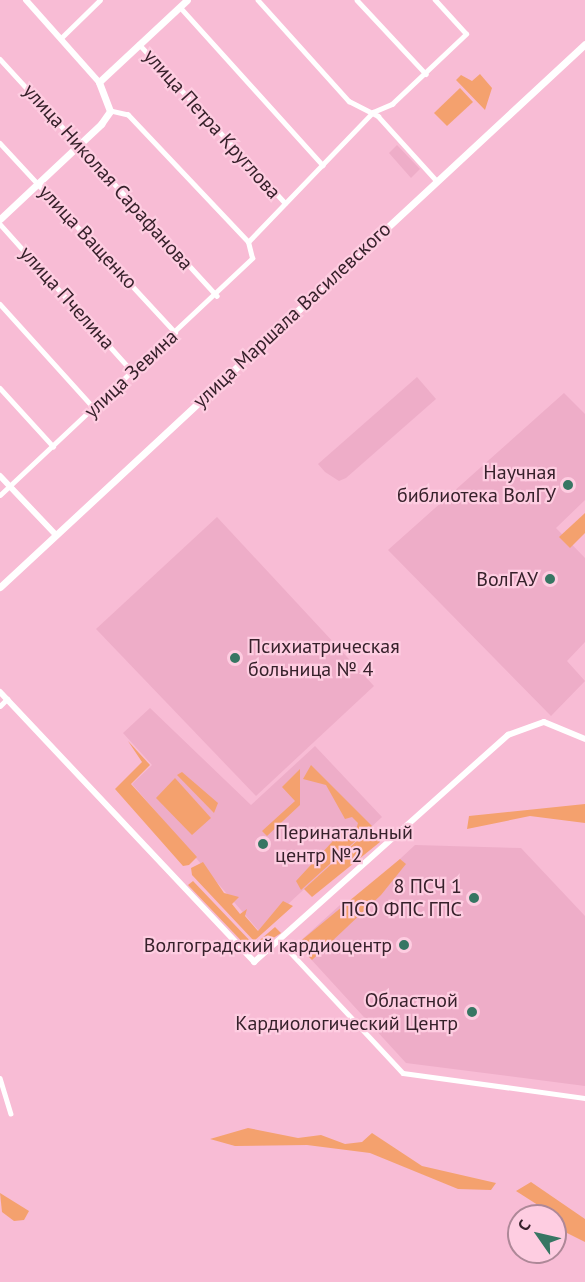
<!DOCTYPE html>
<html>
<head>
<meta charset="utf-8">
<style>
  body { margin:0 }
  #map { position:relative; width:585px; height:1282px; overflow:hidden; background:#f8bcd5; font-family:"PT Sans",sans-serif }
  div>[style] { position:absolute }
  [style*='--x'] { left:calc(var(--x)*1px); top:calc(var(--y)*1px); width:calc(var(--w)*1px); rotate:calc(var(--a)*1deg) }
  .built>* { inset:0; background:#eeadc8 }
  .green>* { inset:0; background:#f4a16e }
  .minor>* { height:4.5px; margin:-2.25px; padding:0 2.25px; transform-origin:2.25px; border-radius:2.25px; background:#fff }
  .tertiary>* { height:6px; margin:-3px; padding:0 3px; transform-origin:3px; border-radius:3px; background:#fff }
  .secondary>* { height:7px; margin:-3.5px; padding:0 3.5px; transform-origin:3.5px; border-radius:3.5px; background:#fff }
  .dots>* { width:16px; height:16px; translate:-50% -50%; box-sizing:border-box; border:3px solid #fecde1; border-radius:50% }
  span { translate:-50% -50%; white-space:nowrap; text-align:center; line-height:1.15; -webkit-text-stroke:4.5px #fecde1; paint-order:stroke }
  .street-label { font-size:20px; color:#37212b }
  .poi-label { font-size:20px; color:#37212b }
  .right { translate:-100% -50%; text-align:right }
  .left { translate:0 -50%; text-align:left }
  .north { position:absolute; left:507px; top:1204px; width:60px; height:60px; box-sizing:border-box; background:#fecde1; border:2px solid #ae8898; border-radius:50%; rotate:304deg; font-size:16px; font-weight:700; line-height:24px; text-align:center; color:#37212b }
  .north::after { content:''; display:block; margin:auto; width:21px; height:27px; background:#377663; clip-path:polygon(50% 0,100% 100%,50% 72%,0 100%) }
</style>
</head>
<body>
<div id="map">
  <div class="built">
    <i style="clip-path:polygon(397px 145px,420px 169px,411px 178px,389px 153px)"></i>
    <i style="clip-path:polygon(417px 377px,436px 399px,346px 478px,339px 481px,325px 472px,318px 464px)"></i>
    <i style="clip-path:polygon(564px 393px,585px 414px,585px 500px,556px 528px,585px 558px,585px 642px,567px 661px,585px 681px,551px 716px,388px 550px)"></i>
    <i style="clip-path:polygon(217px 517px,374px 686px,256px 796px,96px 629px)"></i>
    <i style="clip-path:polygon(150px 708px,251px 805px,315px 746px,382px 817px,259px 931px,132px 784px,152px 765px,123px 733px)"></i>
    <i style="clip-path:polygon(415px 845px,521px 848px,585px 916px,585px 1086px,406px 1063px,297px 944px,340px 905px,345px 910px)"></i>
  </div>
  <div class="green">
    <i style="clip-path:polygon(480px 74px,492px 88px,485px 110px,456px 80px,461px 75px,472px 81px)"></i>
    <i style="clip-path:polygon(460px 88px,473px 102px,447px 126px,434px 113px)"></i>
    <i style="clip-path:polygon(585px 513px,585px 533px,570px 548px,559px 537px)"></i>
    <i style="clip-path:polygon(128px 741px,150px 765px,131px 784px,197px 857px,189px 865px,183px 866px,115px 789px,142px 762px)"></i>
    <i style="clip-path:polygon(311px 765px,372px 826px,301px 890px,296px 881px,344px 829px,355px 833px,358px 823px,352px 817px,345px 819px,326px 785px,303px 779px)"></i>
    <i style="clip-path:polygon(300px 769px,300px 805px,267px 836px,262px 831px,295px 801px,282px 787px)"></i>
    <i style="clip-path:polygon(182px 772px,218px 803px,214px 813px,177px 775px)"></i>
    <i style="clip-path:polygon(175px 778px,211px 818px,192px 835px,156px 798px)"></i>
    <i style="clip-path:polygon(585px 804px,585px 823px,530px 816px,467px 829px,469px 816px)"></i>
    <i style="clip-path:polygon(372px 827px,380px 842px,312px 897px,304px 889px)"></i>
    <i style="clip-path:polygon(400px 859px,406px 864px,381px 895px,312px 960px,297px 944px)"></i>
    <i style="clip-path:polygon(203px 862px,224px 893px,239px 897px,232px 904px,240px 914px,247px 909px,245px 916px,258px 931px,283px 901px,293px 906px,254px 941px,192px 875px,191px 868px)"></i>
    <i style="clip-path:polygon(193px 881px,254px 945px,275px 927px,281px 933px,252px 952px,188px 885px)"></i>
    <i style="clip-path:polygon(248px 1128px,298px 1138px,321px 1135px,345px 1144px,362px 1142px,372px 1133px,422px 1166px,496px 1183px,491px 1190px,458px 1189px,370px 1153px,307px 1145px,235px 1146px,210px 1139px)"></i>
    <i style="clip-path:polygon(531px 1182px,585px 1219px,585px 1242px,555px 1227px,555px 1216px,516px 1191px)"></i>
    <i style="clip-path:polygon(0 1193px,29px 1211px,24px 1220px,14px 1221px,2px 1212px)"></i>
  </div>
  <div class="minor">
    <i style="--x:258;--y:0;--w:136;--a:48"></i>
    <i style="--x:349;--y:101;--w:33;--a:27"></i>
    <i style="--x:378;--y:116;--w:88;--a:47.8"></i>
    <i style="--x:357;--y:0;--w:101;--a:47"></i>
    <i style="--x:180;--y:7;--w:213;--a:47.9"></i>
    <i style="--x:61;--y:38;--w:54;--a:-44.3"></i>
    <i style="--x:139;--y:44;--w:216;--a:47.4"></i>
    <i style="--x:0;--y:59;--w:321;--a:47.5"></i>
    <i style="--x:0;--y:143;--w:258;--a:47.2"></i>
    <i style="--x:0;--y:224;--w:199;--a:48.1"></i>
    <i style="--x:248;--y:242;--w:180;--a:-46.1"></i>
    <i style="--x:373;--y:112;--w:21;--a:-23"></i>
    <i style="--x:392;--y:104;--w:102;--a:-43.4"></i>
    <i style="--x:466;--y:34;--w:46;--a:-132.4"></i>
    <i style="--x:0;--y:304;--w:140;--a:47.9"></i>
    <i style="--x:0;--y:388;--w:79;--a:47.6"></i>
    <i style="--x:0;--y:495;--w:346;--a:-43.2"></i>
    <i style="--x:252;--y:258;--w:16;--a:-104"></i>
    <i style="--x:248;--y:242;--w:175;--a:-133.4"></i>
    <i style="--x:128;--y:115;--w:18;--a:-167"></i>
    <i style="--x:0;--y:706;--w:10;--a:-45"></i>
    <i style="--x:280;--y:941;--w:180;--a:47"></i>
    <i style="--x:403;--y:1073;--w:184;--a:7.8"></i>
    <i style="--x:0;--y:1078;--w:37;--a:73"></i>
  </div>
  <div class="tertiary">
    <i style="--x:26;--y:0;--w:110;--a:48.3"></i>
    <i style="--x:0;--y:476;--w:81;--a:46.5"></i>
    <i style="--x:0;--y:692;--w:371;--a:46.7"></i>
    <i style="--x:254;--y:962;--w:341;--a:-41.8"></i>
    <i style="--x:508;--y:735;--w:38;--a:-20"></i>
    <i style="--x:544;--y:722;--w:44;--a:22.5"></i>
  </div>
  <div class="secondary">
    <i style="--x:0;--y:219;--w:139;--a:-43.2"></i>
    <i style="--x:101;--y:124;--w:16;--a:-55"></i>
    <i style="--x:110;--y:111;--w:31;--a:-111"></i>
    <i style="--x:99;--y:82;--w:120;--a:-43"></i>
    <i style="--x:0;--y:587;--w:798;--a:-42.87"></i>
  </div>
  <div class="dots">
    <i style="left:568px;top:485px;background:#377663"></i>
    <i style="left:550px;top:579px;background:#377663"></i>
    <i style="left:235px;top:658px;background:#377663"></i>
    <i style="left:263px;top:844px;background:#377663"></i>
    <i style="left:474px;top:898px;background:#377663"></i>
    <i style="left:404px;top:945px;background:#377663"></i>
    <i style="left:472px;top:1012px;background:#377663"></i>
  </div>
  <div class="street-label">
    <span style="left:212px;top:124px;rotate:48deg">улица Петра Круглова</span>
    <span style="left:108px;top:177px;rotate:48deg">улица Николая Сарафанова</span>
    <span style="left:88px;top:237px;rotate:47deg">улица Ващенко</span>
    <span style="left:67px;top:298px;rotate:48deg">улица Пчелина</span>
    <span style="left:292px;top:315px;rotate:-43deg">улица Маршала Василевского</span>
    <span style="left:131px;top:374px;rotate:-43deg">улица Зевина</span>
  </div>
  <div class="poi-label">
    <span class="right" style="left:556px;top:484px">Научная<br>библиотека ВолГУ</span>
    <span class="right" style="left:538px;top:579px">ВолГАУ</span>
    <span class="left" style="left:248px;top:658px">Психиатрическая<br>больница № 4</span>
    <span class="left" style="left:275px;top:844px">Перинатальный<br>центр №2</span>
    <span class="right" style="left:462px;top:898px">8 ПСЧ 1<br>ПСО ФПС ГПС</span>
    <span class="right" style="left:392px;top:945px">Волгоградский кардиоцентр</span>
    <span class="right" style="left:458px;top:1012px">Областной<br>Кардиологический Центр</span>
  </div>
  <div class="north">С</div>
</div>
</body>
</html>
